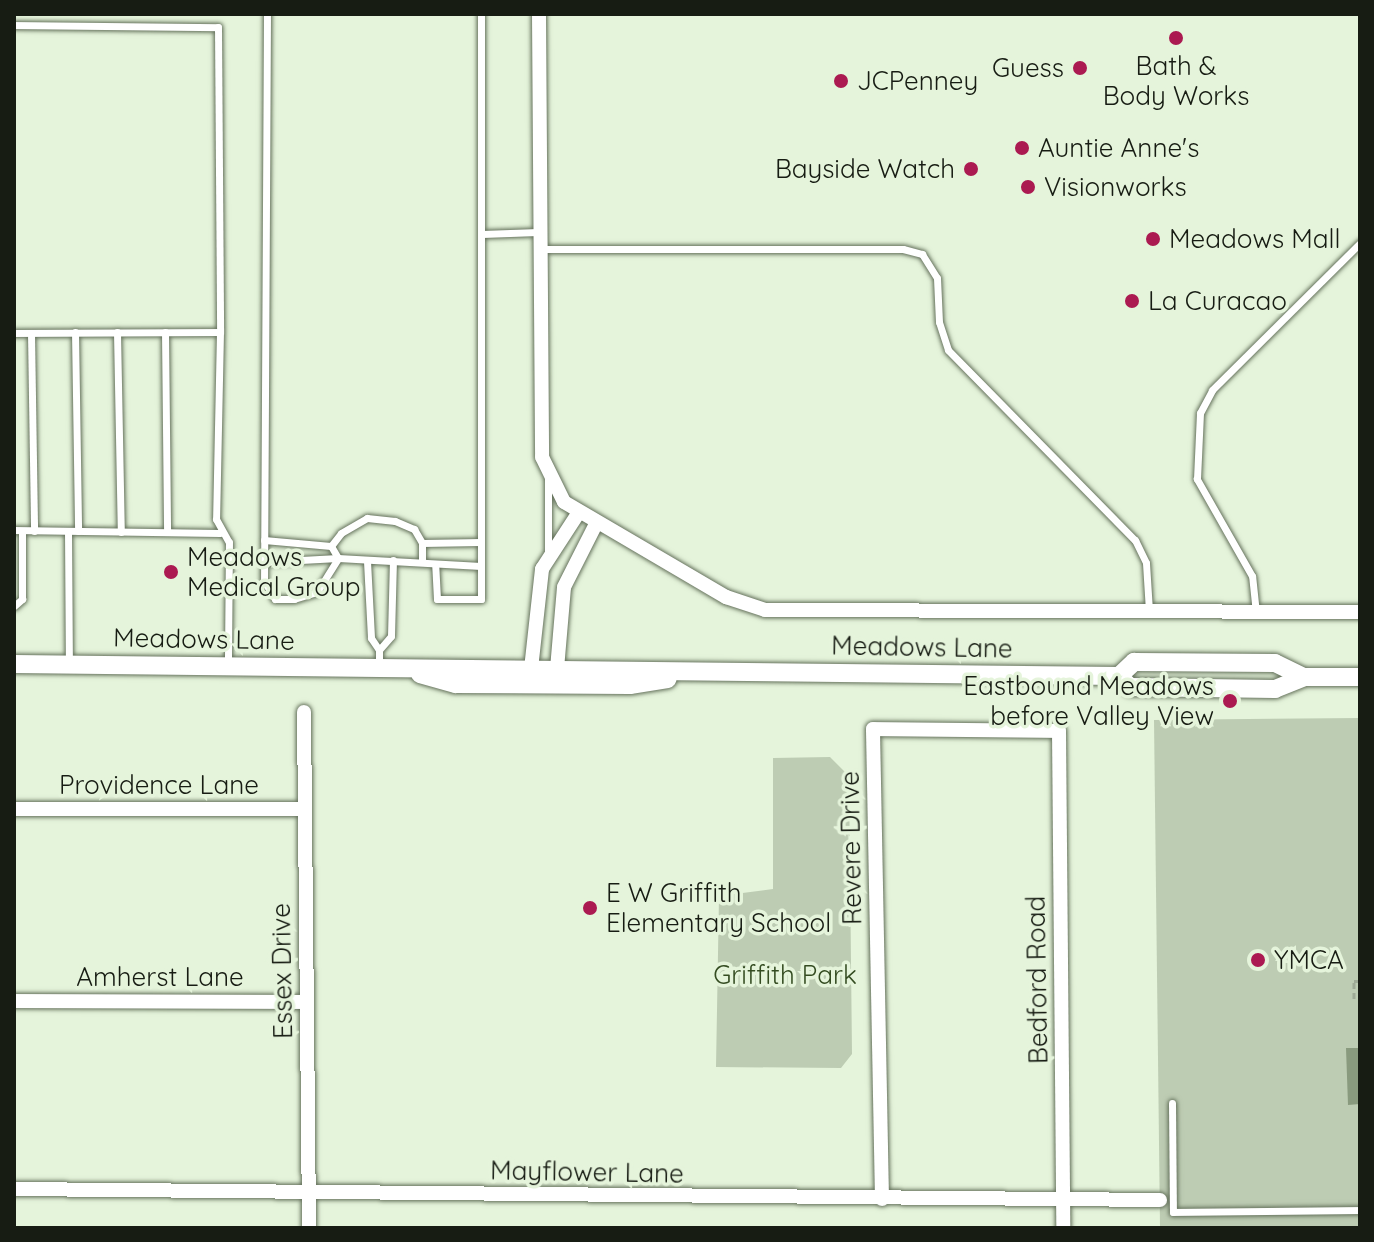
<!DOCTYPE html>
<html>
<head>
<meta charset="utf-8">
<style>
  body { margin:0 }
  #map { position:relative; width:1374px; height:1242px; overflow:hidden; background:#e5f4db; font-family:Quicksand,sans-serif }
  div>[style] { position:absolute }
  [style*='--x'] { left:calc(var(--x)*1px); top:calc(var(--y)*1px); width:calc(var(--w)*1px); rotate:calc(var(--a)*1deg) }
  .green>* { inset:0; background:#bdccb3 }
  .water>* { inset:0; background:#899a7e }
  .path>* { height:3px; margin-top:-1.5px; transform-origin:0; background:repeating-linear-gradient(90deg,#9eaa96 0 6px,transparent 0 10px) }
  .roads { filter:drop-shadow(0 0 2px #65725c) drop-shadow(0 0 2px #65725c) }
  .lane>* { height:7px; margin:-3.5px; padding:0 3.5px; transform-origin:3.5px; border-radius:3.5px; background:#fff }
  .street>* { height:14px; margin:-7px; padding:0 7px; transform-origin:7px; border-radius:7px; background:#fff }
  .secondary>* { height:18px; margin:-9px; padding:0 9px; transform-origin:9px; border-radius:9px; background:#fff }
  .dots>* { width:22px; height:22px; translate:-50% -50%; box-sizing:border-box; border:4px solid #e5f4db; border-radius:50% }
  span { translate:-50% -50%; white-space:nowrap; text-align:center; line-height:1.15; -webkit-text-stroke:7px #e5f4db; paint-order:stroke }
  .poi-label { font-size:26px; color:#171c13 }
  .right { translate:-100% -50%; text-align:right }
  .left { translate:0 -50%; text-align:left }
  .street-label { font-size:26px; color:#171c13 }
  .park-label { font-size:26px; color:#344c21 }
  .frame { position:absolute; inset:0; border:16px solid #171c13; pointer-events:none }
</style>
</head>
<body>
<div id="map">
  <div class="green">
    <i style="clip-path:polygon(1360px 718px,1360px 1228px,1160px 1227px,1154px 720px)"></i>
    <i style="clip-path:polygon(830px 757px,849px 776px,852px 1054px,841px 1068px,716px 1067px,719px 896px,773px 889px,773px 758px)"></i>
  </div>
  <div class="water">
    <i style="clip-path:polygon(1346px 1048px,1360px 1048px,1360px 1104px,1348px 1105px)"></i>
  </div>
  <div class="path">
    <i style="--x:1358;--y:986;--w:2;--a:0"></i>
    <i style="--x:1354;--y:999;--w:18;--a:-90"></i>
    <i style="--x:1354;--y:981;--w:6;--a:0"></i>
  </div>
  <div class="roads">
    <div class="lane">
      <i style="--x:267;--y:14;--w:567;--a:90.3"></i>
      <i style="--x:264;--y:581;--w:21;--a:59"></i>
      <i style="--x:275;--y:599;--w:19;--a:0"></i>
      <i style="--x:294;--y:599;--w:24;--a:-17"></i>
      <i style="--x:317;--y:592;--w:40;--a:-58"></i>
      <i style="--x:338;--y:558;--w:143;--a:3.2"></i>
      <i style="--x:481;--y:566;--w:33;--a:90"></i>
      <i style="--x:481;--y:599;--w:44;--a:180"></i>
      <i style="--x:437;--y:599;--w:33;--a:-93"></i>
      <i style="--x:481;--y:14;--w:552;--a:90"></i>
      <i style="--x:14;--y:25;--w:204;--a:0.6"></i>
      <i style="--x:218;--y:27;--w:305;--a:89.6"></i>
      <i style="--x:482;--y:234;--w:56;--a:-2"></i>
      <i style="--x:538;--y:249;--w:365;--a:0"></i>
      <i style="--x:903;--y:249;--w:20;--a:15"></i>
      <i style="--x:922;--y:254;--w:28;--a:58"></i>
      <i style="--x:937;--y:278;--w:44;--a:87.4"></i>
      <i style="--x:939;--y:322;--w:29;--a:72"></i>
      <i style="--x:948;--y:350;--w:267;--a:45.5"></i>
      <i style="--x:1135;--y:540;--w:25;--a:64"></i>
      <i style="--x:1146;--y:563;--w:48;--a:86.4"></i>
      <i style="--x:75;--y:332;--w:199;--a:89.1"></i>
      <i style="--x:117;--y:332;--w:200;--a:88.9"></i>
      <i style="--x:165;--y:332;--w:200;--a:89.4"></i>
      <i style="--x:14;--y:333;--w:206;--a:-0.3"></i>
      <i style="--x:220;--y:332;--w:187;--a:91.2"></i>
      <i style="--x:216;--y:519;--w:26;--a:61"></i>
      <i style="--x:229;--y:542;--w:121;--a:90.5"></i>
      <i style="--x:31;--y:333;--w:198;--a:89.1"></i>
      <i style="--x:548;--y:477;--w:76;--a:90"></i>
      <i style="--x:14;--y:530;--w:206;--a:0.8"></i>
      <i style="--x:68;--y:531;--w:133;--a:89.6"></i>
      <i style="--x:264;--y:540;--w:67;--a:5.1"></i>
      <i style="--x:331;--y:546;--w:16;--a:-52"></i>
      <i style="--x:341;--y:533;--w:30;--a:-30"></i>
      <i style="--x:367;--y:518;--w:28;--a:6"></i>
      <i style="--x:395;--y:521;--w:21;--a:23"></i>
      <i style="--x:414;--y:529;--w:16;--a:60"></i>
      <i style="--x:422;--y:543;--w:19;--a:90"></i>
      <i style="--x:422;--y:543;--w:59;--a:-1"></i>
      <i style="--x:367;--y:561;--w:77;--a:87"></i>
      <i style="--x:371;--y:638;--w:14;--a:56"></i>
      <i style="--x:379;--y:650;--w:17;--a:90"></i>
      <i style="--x:264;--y:562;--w:74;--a:-3.1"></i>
      <i style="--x:338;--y:558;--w:14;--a:-120"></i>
      <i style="--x:14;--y:606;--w:11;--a:-41"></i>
      <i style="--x:22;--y:599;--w:68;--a:-90"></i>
      <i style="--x:1256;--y:613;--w:37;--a:-96"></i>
      <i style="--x:1252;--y:576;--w:112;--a:-119.6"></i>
      <i style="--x:1197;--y:479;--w:66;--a:-87.4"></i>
      <i style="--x:1200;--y:413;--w:26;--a:-62"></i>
      <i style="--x:1212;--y:390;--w:209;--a:-44.8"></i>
      <i style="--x:379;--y:650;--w:18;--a:-49"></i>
      <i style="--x:391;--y:636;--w:76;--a:-88.5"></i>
      <i style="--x:1172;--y:1103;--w:109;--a:89.5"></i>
      <i style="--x:1173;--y:1212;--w:187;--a:-0.6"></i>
    </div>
    <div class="street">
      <i style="--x:539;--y:14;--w:443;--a:89.6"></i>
      <i style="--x:542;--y:457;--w:50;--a:63.9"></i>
      <i style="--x:564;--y:502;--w:188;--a:30.4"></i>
      <i style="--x:726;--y:597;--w:41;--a:18.4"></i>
      <i style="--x:765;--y:610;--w:595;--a:0.19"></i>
      <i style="--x:531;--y:669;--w:101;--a:-83.7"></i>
      <i style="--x:542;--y:569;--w:68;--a:-57"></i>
      <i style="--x:557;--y:669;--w:82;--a:-85.1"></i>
      <i style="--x:564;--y:587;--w:71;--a:-63.1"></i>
      <i style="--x:304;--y:712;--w:516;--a:89.44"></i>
      <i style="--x:14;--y:809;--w:291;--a:0"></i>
      <i style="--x:14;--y:1001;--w:292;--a:0.2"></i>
      <i style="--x:14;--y:1189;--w:1146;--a:0.55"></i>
      <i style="--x:882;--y:1199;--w:470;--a:-91.1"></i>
      <i style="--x:873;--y:729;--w:186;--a:0.6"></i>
      <i style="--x:1059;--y:731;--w:497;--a:89.5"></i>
    </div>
    <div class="secondary">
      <i style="--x:14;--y:664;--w:1105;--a:0.62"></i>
      <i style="--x:1119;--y:676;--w:16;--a:45"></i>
      <i style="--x:1130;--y:687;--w:145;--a:0.8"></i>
      <i style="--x:1275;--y:689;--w:31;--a:-22"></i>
      <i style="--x:1304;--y:677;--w:56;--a:0"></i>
      <i style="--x:420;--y:674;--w:37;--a:16"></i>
      <i style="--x:456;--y:684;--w:174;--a:0.3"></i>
      <i style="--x:630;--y:685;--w:38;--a:-9"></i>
      <i style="--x:1119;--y:676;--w:21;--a:-43"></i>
      <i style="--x:1134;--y:662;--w:141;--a:0.4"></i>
      <i style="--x:1275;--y:663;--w:32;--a:26"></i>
    </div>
  </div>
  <div class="dots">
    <i style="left:1176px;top:38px;background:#ab1a51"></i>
    <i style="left:1080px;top:68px;background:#ab1a51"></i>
    <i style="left:841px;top:81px;background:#ab1a51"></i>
    <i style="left:1022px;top:148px;background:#ab1a51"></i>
    <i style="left:971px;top:169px;background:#ab1a51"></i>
    <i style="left:1028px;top:187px;background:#ab1a51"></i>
    <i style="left:1153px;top:239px;background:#ab1a51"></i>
    <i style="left:1132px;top:301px;background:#ab1a51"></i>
    <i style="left:171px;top:572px;background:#ab1a51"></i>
    <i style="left:1230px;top:701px;background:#ab1a51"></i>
    <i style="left:590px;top:908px;background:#ab1a51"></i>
    <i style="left:1258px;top:960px;background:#ab1a51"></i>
  </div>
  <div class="poi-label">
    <span style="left:1176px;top:81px">Bath &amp;<br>Body Works</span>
    <span class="right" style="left:1064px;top:68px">Guess</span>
    <span class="left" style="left:857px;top:81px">JCPenney</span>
    <span class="left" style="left:1038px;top:148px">Auntie Anne's</span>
    <span class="right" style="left:955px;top:169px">Bayside Watch</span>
    <span class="left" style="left:1044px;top:187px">Visionworks</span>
    <span class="left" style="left:1169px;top:239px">Meadows Mall</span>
    <span class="left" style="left:1148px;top:301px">La Curacao</span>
    <span class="left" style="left:187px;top:572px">Meadows<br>Medical Group</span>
    <span class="right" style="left:1214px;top:701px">Eastbound Meadows<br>before Valley View</span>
    <span class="left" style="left:606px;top:908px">E W Griffith<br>Elementary School</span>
    <span class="left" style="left:1274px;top:960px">YMCA</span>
  </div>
  <div class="street-label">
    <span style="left:204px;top:639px;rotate:1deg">Meadows Lane</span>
    <span style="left:922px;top:647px;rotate:1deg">Meadows Lane</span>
    <span style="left:159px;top:785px">Providence Lane</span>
    <span style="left:851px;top:848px;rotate:-91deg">Revere Drive</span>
    <span style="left:282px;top:971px;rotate:-91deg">Essex Drive</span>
    <span style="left:160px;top:977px">Amherst Lane</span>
    <span style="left:1037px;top:980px;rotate:-91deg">Bedford Road</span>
    <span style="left:587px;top:1172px;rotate:1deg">Mayflower Lane</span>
  </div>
  <div class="park-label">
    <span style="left:785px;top:975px">Griffith Park</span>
  </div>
  <div class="frame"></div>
</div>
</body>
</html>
